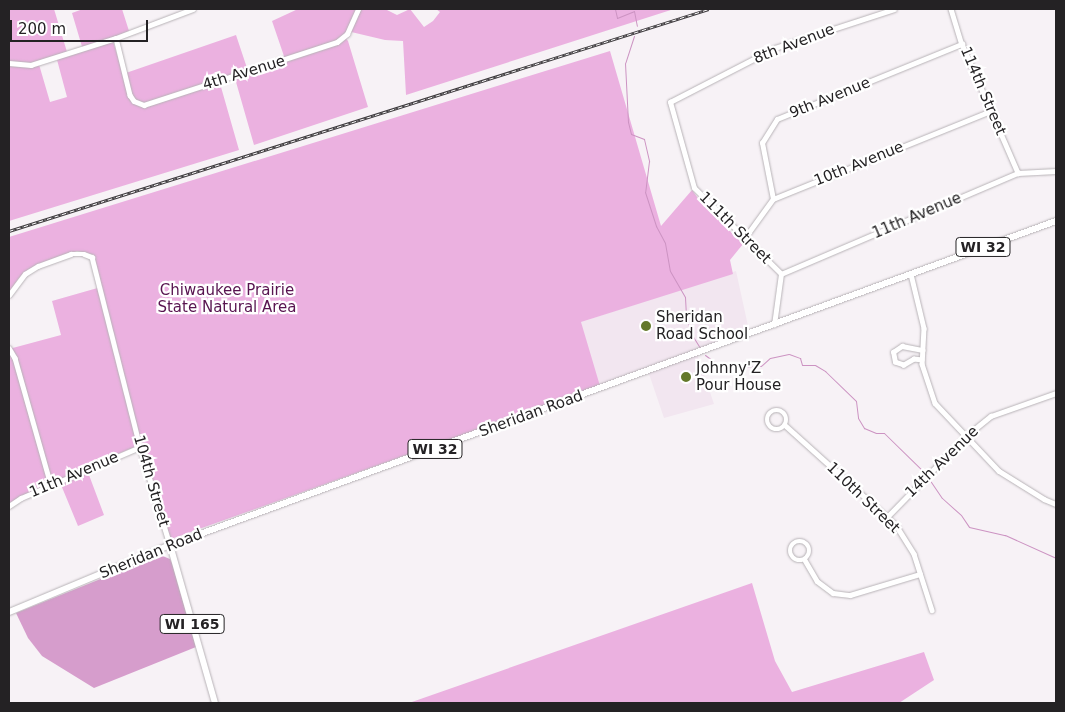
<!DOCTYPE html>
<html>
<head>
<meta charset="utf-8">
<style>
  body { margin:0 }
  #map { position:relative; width:1065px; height:712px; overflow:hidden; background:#f7f2f6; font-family:"DejaVu Sans",sans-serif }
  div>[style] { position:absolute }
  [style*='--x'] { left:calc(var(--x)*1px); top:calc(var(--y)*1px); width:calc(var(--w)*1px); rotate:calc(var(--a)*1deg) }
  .built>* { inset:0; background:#f2e6f0 }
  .green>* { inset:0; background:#ebb1e0 }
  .forest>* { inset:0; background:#d69dcc }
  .stream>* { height:1px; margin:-0.5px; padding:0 0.5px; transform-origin:0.5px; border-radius:0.5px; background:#cc93c2 }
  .roads { filter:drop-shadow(0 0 1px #b8b3b7) drop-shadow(0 0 1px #b8b3b7) }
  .minor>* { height:4.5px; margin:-2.25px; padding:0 2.25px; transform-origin:2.25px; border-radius:2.25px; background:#fff }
  .minor>.ring { margin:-2.25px; padding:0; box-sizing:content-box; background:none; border:4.5px solid #fff; border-radius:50% }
  .primary>* { height:6px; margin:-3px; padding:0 3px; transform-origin:3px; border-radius:3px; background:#fff }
  .rail>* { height:3px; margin-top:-1.5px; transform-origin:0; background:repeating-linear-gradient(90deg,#fff 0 4px,#3c393c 0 8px); box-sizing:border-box; border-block:1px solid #3c393c }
  .dots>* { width:14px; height:14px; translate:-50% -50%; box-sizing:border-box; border:2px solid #fff; border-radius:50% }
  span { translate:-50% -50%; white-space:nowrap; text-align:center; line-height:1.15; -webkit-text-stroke:4.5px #fff; paint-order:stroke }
  .shield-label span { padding:1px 4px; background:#fff; border:1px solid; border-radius:4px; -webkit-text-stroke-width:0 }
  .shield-label { font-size:14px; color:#242224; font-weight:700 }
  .street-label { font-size:15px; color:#242224 }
  .park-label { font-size:15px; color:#581450 }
  .poi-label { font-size:15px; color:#242224 }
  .left { translate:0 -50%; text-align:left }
  .frame { position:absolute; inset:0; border:10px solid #242224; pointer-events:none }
  .scale { position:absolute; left:10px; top:20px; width:138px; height:22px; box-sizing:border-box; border:2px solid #242224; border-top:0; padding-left:6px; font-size:15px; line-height:18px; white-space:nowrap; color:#242224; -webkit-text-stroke:4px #fff; paint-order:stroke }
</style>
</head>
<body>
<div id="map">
  <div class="built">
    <i style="clip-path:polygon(736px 271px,750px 335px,697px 354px,714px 404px,664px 418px,648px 371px,590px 392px,581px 322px)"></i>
  </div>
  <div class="green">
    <i style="clip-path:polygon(evenodd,9px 9px,54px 9px,67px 52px,83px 50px,72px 13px,83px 9px,122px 9px,129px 31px,112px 38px,123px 74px,236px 35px,249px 74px,286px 62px,272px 21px,298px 9px,385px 9px,397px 15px,410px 9px,424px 27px,433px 21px,440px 12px,436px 9px,674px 9px,406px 95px,403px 41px,385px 40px,347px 31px,344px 36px,348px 41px,368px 107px,254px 145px,234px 75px,219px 80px,239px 150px,9px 221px,9px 9px,56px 56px,67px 97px,50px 102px,38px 61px,56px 56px)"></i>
    <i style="clip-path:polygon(610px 51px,661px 226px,692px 190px,700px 201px,743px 244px,730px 260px,733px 274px,581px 322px,600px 386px,171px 539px,168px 536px,142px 444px,86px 467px,104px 515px,78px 526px,59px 480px,9px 503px,9px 349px,61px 335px,52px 301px,101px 287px,92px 256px,88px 253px,77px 251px,29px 269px,19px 278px,10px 291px,9px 237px)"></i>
    <i style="clip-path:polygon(752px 583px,775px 661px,792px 692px,924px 652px,934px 680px,899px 703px,409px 703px)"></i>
  </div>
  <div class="forest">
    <i style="clip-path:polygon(160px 555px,170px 559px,173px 565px,196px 647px,94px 688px,42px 656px,28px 638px,16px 613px)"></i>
  </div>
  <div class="stream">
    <i style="--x:615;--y:9;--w:9;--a:77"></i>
    <i style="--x:617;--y:18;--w:18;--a:-22"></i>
    <i style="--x:634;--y:11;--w:15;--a:79"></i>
    <i style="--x:634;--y:36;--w:28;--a:108"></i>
    <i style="--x:625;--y:63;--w:59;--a:87.1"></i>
    <i style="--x:628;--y:122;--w:12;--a:76"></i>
    <i style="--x:631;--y:134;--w:14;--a:21"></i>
    <i style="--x:644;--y:139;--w:23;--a:77"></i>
    <i style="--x:649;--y:161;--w:31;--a:97"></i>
    <i style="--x:645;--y:192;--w:36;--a:72"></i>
    <i style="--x:656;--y:226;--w:19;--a:62"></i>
    <i style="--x:665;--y:243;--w:28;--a:80"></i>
    <i style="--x:670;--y:271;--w:30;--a:60"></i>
    <i style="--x:685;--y:297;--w:21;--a:87"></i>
    <i style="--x:686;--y:318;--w:18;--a:71"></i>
    <i style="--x:692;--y:335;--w:15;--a:58"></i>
    <i style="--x:705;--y:355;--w:24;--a:36"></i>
    <i style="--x:724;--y:369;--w:37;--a:-5"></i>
    <i style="--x:761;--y:366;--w:12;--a:-42"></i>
    <i style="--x:770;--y:358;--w:19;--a:-12"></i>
    <i style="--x:789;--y:354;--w:12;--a:20"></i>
    <i style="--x:800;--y:358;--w:7;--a:74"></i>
    <i style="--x:802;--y:365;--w:13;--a:0"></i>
    <i style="--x:815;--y:365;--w:12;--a:31"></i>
    <i style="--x:825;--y:371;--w:43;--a:44.1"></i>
    <i style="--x:856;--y:401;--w:17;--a:83"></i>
    <i style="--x:858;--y:418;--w:12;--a:59"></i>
    <i style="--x:864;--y:428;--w:13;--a:23"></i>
    <i style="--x:876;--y:433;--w:8;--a:0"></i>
    <i style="--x:884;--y:433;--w:57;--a:44.3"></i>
    <i style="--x:929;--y:479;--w:23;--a:56"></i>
    <i style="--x:942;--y:498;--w:25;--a:42"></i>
    <i style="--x:961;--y:515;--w:14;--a:56"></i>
    <i style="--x:969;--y:527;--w:37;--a:13"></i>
    <i style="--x:1005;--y:535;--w:56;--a:24.3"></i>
  </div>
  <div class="roads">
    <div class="minor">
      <i style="--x:951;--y:9;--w:37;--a:73"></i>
      <i style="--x:962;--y:44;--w:141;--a:66.5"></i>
      <i style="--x:116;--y:38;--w:59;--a:76.2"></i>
      <i style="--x:130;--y:95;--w:7;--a:56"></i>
      <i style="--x:134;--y:101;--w:11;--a:22"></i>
      <i style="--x:144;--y:105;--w:203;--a:-18.1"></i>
      <i style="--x:337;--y:42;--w:13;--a:-39"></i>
      <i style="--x:347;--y:34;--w:27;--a:-66"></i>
      <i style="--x:9;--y:63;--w:22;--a:5"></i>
      <i style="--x:31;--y:65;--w:89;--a:-17.6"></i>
      <i style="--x:116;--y:38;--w:82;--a:-20.6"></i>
      <i style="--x:773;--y:199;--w:57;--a:-101.1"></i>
      <i style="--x:762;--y:143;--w:28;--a:-58"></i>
      <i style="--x:777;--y:119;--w:200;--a:-22.1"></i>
      <i style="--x:744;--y:239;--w:49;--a:-54.1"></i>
      <i style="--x:773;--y:199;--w:235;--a:-22"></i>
      <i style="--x:781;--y:274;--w:258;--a:-23.1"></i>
      <i style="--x:1018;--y:173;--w:38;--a:-3"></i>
      <i style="--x:911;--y:274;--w:56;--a:76.5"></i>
      <i style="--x:924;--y:328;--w:36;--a:93"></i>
      <i style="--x:922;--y:364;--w:41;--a:71.6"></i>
      <i style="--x:935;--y:403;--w:93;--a:46.7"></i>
      <i style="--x:999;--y:471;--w:53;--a:31.9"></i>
      <i style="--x:1044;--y:499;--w:13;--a:23"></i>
      <i style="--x:9;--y:295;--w:26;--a:-53"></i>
      <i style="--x:25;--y:274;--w:15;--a:-32"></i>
      <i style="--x:38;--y:266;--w:35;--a:-20"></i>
      <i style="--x:71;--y:254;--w:13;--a:0"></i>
      <i style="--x:84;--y:254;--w:9;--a:21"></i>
      <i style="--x:92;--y:257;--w:196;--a:75.8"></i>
      <i style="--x:140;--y:447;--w:102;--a:73"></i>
      <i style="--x:774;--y:325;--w:51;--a:-82.2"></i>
      <i style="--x:781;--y:274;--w:122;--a:-135.3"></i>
      <i style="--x:694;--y:188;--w:89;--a:-105.6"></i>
      <i style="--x:670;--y:102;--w:118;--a:-27.2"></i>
      <i style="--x:775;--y:48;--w:125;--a:-18.1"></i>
      <i style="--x:9;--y:348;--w:12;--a:59"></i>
      <i style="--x:15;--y:358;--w:132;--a:74.2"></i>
      <i style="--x:922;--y:360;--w:8;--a:-173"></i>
      <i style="--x:914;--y:359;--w:12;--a:149"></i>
      <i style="--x:904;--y:365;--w:9;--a:-162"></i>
      <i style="--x:895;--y:362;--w:10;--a:-101"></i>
      <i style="--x:893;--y:352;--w:11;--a:-34"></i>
      <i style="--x:902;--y:346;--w:21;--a:11"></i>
      <i class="ring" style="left:767px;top:410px;width:15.5px;height:15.5px"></i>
      <i style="--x:786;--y:426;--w:148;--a:42"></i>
      <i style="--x:896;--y:525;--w:34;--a:58"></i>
      <i style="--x:914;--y:554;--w:59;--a:72.2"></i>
      <i style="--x:9;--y:506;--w:14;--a:-34"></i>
      <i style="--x:21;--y:498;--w:129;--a:-23.2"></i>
      <i style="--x:887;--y:517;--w:113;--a:-45.7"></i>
      <i style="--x:966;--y:436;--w:32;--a:-39"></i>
      <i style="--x:991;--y:416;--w:69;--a:-19.5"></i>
      <i class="ring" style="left:790px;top:541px;width:15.5px;height:15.5px"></i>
      <i style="--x:805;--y:560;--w:24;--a:60"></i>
      <i style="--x:817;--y:581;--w:20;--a:37"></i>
      <i style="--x:833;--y:593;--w:17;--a:7"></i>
      <i style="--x:850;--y:595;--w:73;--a:-16.7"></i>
    </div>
    <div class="primary">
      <i style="--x:170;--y:545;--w:164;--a:74.1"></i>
      <i style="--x:9;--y:612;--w:174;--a:-22.6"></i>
      <i style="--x:170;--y:545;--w:943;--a:-20.09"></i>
    </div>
  </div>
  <div class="rail">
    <i style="--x:9;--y:231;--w:734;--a:-17.6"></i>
  </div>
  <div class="dots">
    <i style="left:646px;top:326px;background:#637829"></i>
    <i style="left:686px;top:377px;background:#637829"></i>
  </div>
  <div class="shield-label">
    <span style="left:983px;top:247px">WI 32</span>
    <span style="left:435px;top:449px">WI 32</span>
    <span style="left:192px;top:624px">WI 165</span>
  </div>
  <div class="street-label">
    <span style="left:794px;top:44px;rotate:-21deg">8th Avenue</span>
    <span style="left:244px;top:73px;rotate:-17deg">4th Avenue</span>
    <span style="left:983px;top:91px;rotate:67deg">114th Street</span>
    <span style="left:830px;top:98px;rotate:-22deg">9th Avenue</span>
    <span style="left:859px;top:164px;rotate:-22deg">10th Avenue</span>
    <span style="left:917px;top:216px;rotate:-23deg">11th Avenue</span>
    <span style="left:735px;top:228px;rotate:45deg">111th Street</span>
    <span style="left:531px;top:414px;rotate:-20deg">Sheridan Road</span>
    <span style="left:942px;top:462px;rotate:-44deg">14th Avenue</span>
    <span style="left:74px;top:475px;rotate:-23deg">11th Avenue</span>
    <span style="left:151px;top:481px;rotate:74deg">104th Street</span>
    <span style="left:863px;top:498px;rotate:44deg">110th Street</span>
    <span style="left:151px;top:554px;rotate:-22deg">Sheridan Road</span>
  </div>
  <div class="park-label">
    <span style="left:227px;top:299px">Chiwaukee Prairie<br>State Natural Area</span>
  </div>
  <div class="poi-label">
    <span class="left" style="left:656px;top:326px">Sheridan<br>Road School</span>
    <span class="left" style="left:696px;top:377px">Johnny'Z<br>Pour House</span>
  </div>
  <div class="frame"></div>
  <div class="scale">200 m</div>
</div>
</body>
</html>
